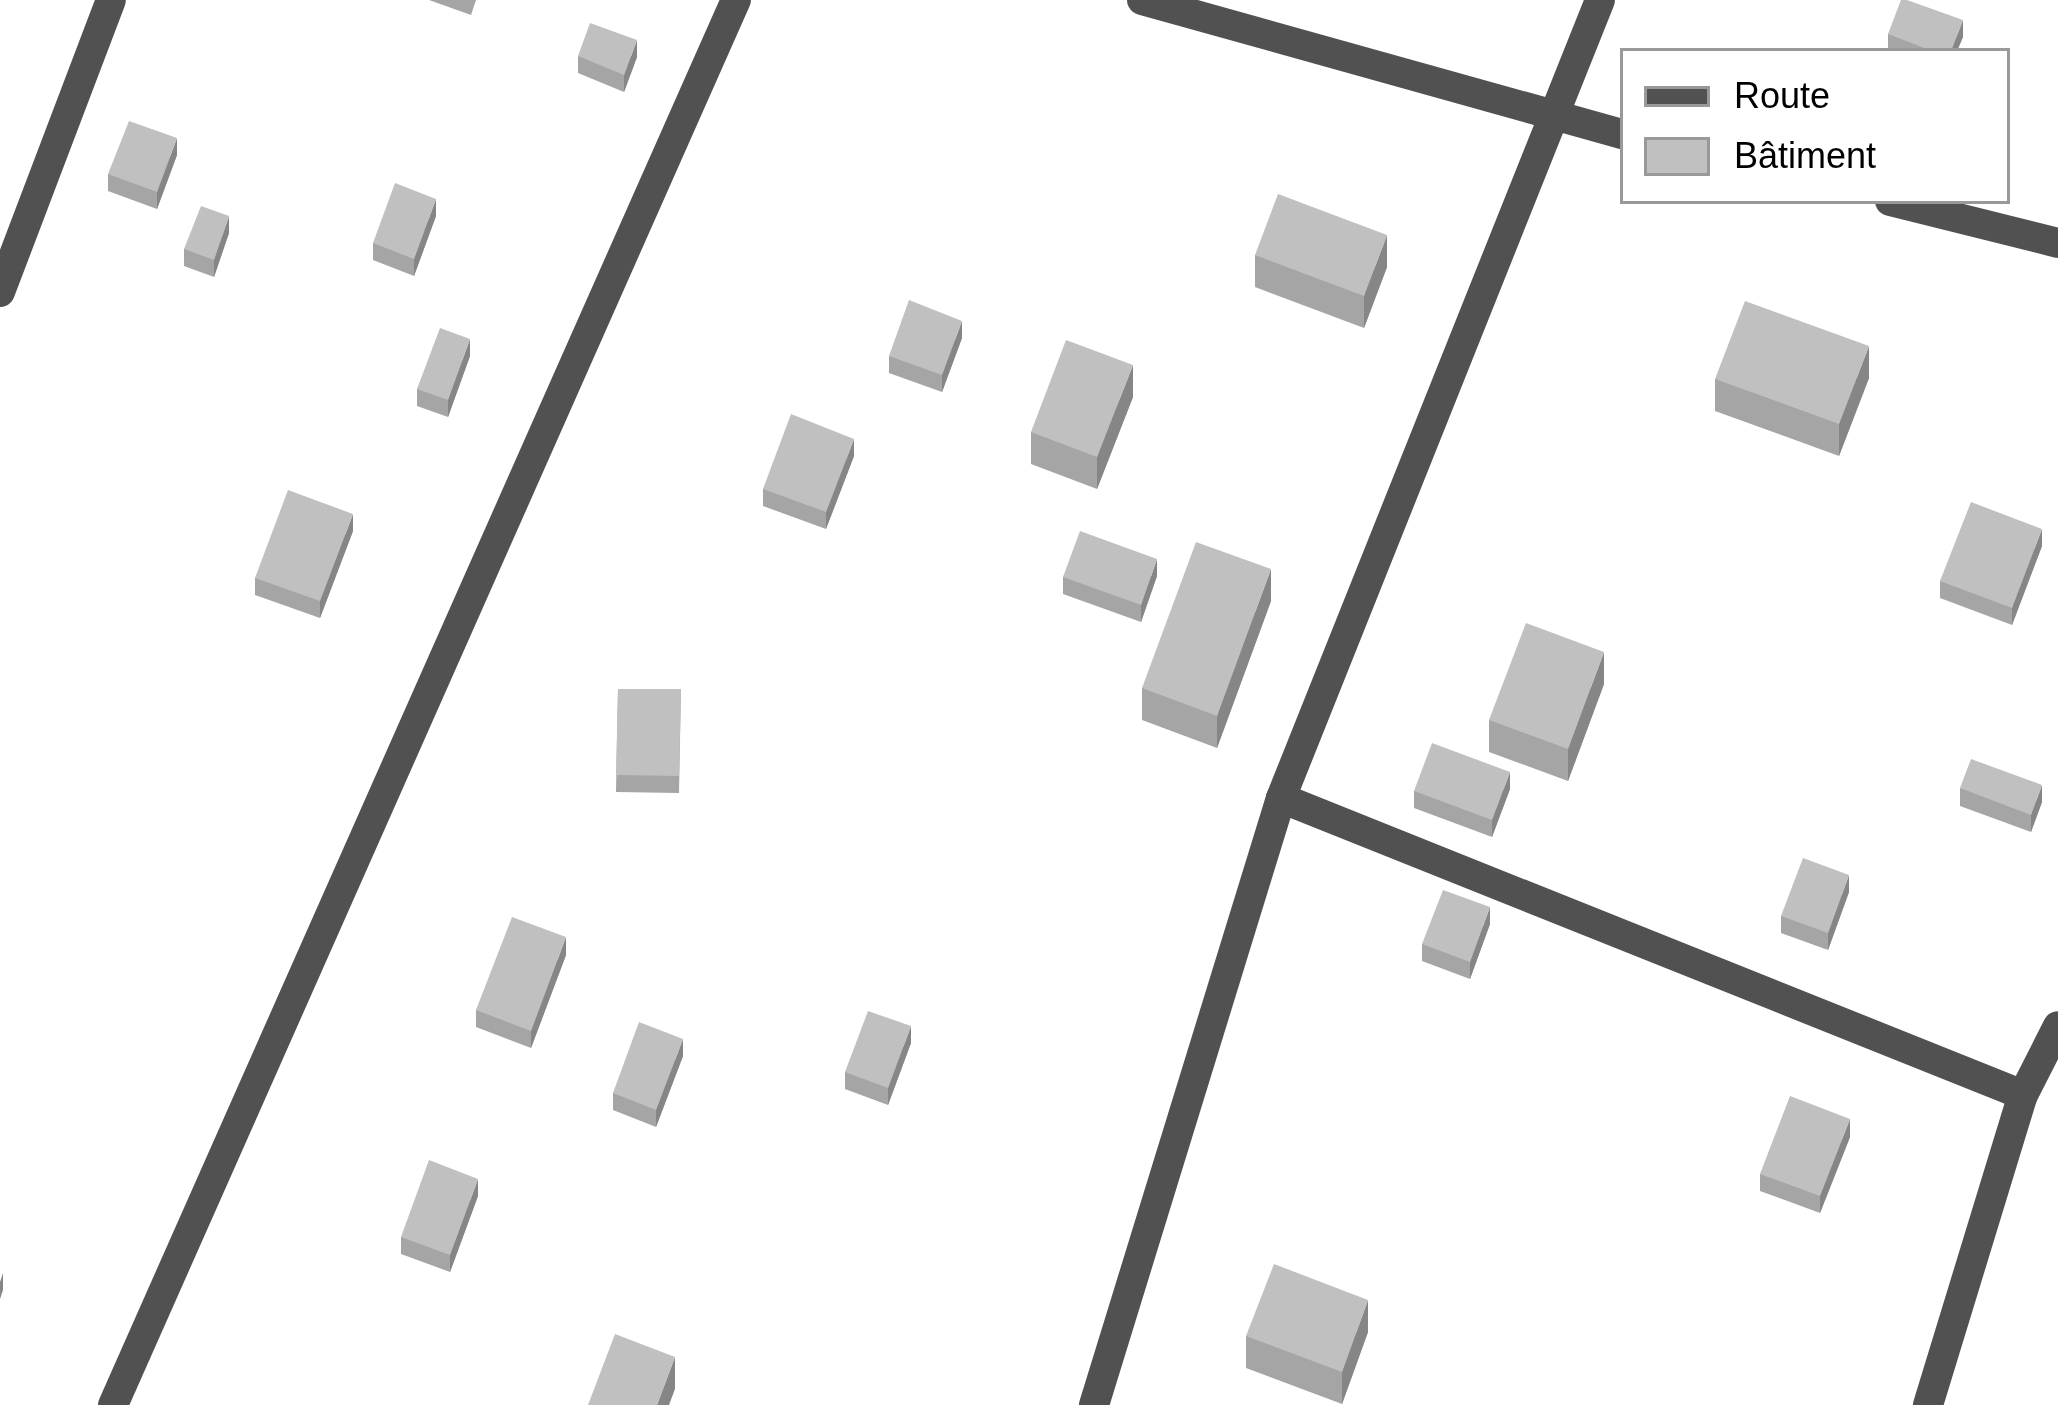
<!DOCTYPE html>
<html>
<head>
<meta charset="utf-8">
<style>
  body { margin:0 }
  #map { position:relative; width:2058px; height:1405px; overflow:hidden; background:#fff; font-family:Helvetica,sans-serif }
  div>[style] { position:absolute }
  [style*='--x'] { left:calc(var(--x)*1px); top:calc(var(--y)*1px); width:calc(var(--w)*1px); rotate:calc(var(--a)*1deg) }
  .minor>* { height:30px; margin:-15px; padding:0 15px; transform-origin:15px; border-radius:15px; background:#515151 }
  .wall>* { inset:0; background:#a5a5a5 }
  .shaded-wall>* { inset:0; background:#868686 }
  .building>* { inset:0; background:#c0c0c0 }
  span { translate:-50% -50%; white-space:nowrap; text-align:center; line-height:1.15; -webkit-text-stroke:9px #fff; paint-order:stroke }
  .legend { position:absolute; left:1620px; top:48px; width:390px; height:156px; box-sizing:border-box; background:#fff; border:3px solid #999; margin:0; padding:15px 21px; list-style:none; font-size:36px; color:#000 }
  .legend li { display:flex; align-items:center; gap:24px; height:60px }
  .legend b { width:60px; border:3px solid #999 }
</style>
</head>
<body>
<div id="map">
  <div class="minor">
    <i style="--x:1142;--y:0;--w:499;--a:15.6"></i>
    <i style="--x:1890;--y:201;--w:173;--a:14"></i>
    <i style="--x:0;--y:292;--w:312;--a:-69.2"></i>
    <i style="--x:1281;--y:798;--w:799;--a:21.81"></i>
    <i style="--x:113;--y:1405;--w:1537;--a:-66.09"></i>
    <i style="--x:1094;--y:1405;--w:635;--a:-72.88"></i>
    <i style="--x:1281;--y:798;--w:859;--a:-68.21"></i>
    <i style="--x:1928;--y:1405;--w:324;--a:-73"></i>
    <i style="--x:2023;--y:1095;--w:77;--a:-63.1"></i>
  </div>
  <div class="wall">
    <i style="clip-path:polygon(429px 0,476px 0,471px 15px)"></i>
    <i style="clip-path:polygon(1888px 34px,1963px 37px,1957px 51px,1888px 51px)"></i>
    <i style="clip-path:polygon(578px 56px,637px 57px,624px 92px,578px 73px)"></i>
    <i style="clip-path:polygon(177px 155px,157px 209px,108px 191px,108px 174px)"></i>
    <i style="clip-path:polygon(436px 216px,414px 276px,373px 260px,373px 243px)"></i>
    <i style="clip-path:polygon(229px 233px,214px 277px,184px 266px,184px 249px)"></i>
    <i style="clip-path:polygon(1255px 255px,1387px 267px,1364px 328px,1255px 287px)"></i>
    <i style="clip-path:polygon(962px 338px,942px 392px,889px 373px,889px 356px)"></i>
    <i style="clip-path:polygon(470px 356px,448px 417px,417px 406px,417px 389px)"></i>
    <i style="clip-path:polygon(1869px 378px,1839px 456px,1715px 411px,1715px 379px)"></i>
    <i style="clip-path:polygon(1133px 397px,1097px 489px,1031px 464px,1031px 432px)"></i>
    <i style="clip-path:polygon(854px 456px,826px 529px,763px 506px,763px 489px)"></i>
    <i style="clip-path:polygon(353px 531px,320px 618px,255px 595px,255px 578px)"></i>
    <i style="clip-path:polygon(2042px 546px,2012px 625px,1940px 598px,1940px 581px)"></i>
    <i style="clip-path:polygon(1157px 576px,1141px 622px,1063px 594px,1063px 577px)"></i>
    <i style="clip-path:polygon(1271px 601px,1217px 748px,1142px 720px,1142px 688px)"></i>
    <i style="clip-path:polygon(1604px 684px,1568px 781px,1489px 752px,1489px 720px)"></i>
    <i style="clip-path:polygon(618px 689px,681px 689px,679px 793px,616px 792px)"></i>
    <i style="clip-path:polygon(1960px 788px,2042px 802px,2031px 832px,1960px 806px)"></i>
    <i style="clip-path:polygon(1510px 789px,1492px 837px,1414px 808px,1414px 791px)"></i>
    <i style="clip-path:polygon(1849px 892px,1828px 950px,1781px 933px,1781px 916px)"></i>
    <i style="clip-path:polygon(1490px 924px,1470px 979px,1422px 961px,1422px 944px)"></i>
    <i style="clip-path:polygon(566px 955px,531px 1048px,476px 1027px,476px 1010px)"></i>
    <i style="clip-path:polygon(911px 1043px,888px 1105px,845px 1089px,845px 1072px)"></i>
    <i style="clip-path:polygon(683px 1056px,656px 1127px,613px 1110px,613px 1093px)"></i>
    <i style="clip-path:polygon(1850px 1137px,1820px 1213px,1760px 1191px,1760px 1174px)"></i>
    <i style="clip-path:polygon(478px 1196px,450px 1272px,401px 1254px,401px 1237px)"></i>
    <i style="clip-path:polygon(1368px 1332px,1342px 1404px,1246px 1368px,1246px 1336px)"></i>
  </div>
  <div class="shaded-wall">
    <i style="clip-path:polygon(1963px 20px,1963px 37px,1957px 51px,1951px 51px)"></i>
    <i style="clip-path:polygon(637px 40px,637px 57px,624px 92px,624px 75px)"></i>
    <i style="clip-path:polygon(177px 138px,177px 155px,157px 209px,157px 192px)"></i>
    <i style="clip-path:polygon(436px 199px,436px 216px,414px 276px,414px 259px)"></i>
    <i style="clip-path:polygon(229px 216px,229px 233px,214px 277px,214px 260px)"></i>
    <i style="clip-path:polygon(1387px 235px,1387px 267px,1364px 328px,1364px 296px)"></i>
    <i style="clip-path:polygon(962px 321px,962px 338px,942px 392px,942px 375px)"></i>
    <i style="clip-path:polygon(470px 339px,470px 356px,448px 417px,448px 400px)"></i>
    <i style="clip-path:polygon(1869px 346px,1869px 378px,1839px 456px,1839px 424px)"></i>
    <i style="clip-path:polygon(1133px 365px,1133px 397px,1097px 489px,1097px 457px)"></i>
    <i style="clip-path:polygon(854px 439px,854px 456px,826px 529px,826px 512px)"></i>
    <i style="clip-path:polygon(353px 514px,353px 531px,320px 618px,320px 601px)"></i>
    <i style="clip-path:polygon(2042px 529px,2042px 546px,2012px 625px,2012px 608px)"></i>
    <i style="clip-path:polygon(1157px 559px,1157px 576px,1141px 622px,1141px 605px)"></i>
    <i style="clip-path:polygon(1271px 569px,1271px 601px,1217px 748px,1217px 716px)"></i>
    <i style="clip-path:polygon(1604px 652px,1604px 684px,1568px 781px,1568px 749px)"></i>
    <i style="clip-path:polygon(1510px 772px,1510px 789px,1492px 837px,1492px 820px)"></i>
    <i style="clip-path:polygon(2042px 785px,2042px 802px,2031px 832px,2031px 815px)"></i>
    <i style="clip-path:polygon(1849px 875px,1849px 892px,1828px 950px,1828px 933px)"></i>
    <i style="clip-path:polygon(1490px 907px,1490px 924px,1470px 979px,1470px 962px)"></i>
    <i style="clip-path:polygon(566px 937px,566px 955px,531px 1048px,531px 1031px)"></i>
    <i style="clip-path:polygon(911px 1026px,911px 1043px,888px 1105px,888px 1088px)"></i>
    <i style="clip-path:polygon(683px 1039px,683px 1056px,656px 1127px,656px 1110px)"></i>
    <i style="clip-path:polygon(1850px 1119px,1850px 1137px,1820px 1213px,1820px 1196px)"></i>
    <i style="clip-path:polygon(478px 1179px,478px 1196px,450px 1272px,450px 1255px)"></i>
    <i style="clip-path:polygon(3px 1273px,3px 1290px,0 1299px,0 1282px)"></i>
    <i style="clip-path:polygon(1368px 1300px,1368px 1332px,1342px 1404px,1342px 1372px)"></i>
    <i style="clip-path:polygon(675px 1357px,675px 1389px,669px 1405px,657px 1405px)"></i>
  </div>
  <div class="building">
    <i style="clip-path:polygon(1901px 0,1907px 0,1963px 20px,1951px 51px,1932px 51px,1888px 34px)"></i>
    <i style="clip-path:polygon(590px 23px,637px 40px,624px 75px,578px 56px)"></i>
    <i style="clip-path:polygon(129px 121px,177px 138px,157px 192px,108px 174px)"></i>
    <i style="clip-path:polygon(395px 183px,436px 199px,414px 259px,373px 243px)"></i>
    <i style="clip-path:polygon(1278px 194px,1387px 235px,1364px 296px,1255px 255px)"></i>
    <i style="clip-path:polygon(201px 206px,229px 216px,214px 260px,184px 249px)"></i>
    <i style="clip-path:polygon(909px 300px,962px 321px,942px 375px,889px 356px)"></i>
    <i style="clip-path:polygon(1745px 301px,1869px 346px,1839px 424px,1715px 379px)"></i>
    <i style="clip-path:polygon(440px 328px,470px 339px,448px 400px,417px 389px)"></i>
    <i style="clip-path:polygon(1066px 340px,1133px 365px,1097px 457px,1031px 432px)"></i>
    <i style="clip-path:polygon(791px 414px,854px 439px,826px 512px,763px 489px)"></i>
    <i style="clip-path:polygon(288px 490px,353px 514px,320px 601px,255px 578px)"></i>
    <i style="clip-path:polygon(1971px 502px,2042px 529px,2012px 608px,1940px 581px)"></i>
    <i style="clip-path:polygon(1080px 531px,1157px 559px,1141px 605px,1063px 577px)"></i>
    <i style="clip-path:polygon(1196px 542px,1271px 569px,1217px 716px,1142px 688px)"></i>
    <i style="clip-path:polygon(1526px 623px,1604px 652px,1568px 749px,1489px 720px)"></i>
    <i style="clip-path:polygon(618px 689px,681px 689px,679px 776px,616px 775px)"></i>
    <i style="clip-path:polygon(1432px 743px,1510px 772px,1492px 820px,1414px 791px)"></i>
    <i style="clip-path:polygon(1971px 759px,2042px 785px,2031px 815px,1960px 788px)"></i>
    <i style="clip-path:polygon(1803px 858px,1849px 875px,1828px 933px,1781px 916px)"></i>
    <i style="clip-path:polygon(1443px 890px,1490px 907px,1470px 962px,1422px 944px)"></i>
    <i style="clip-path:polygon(512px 917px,566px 937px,531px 1031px,476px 1010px)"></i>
    <i style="clip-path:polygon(868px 1011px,911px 1026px,888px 1088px,845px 1072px)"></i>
    <i style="clip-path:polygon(639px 1022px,683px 1039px,656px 1110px,613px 1093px)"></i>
    <i style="clip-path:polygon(1790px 1096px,1850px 1119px,1820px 1196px,1760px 1174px)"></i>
    <i style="clip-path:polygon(429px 1160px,478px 1179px,450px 1255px,401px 1237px)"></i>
    <i style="clip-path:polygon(1274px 1264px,1368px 1300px,1342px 1372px,1246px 1336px)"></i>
    <i style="clip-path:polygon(615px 1334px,675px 1357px,657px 1405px,588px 1405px)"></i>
  </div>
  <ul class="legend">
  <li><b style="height:15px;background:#515151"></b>Route</li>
  <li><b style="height:33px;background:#c0c0c0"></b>Bâtiment</li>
  </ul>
</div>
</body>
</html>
